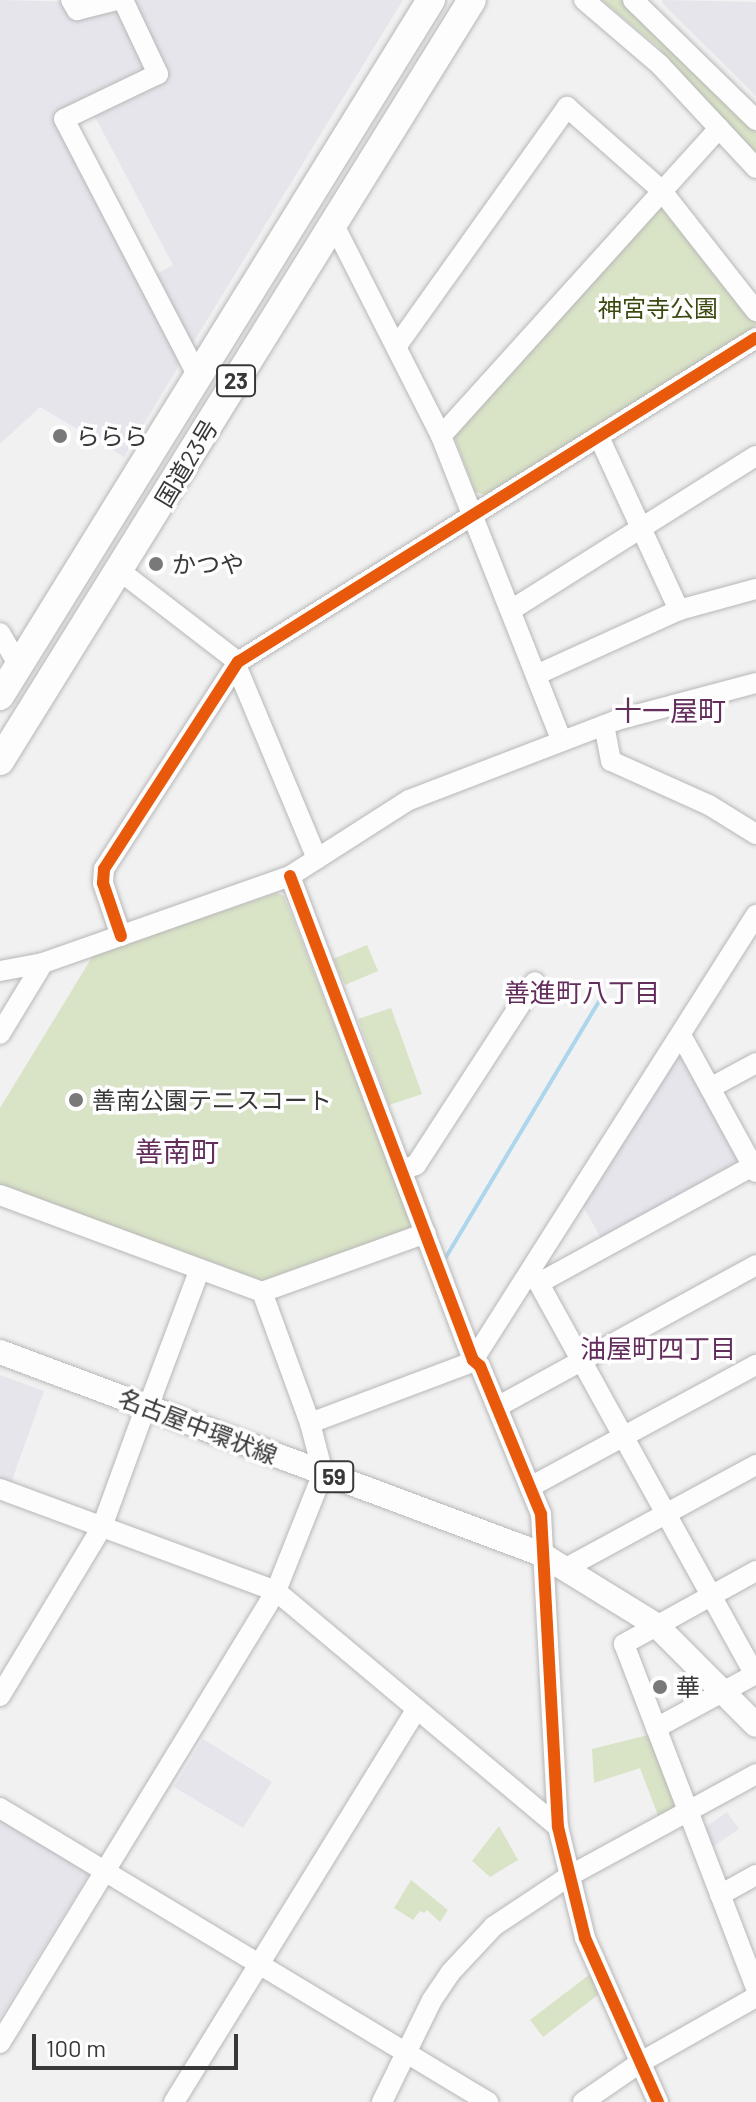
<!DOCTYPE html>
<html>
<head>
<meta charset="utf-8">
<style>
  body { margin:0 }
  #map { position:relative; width:756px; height:2102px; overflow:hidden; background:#f1f1f2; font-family:Barlow,"Noto Sans JP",sans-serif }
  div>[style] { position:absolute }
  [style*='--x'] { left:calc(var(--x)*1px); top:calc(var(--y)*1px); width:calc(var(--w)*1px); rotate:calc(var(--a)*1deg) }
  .built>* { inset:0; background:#e6e5ec }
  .green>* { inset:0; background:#d9e3c6 }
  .stream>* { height:4px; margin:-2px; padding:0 2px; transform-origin:2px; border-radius:2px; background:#add5eb }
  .roads { filter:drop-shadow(0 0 2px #b7b7b8) drop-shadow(0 0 2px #b7b7b8) }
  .minor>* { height:20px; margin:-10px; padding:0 10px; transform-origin:10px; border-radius:10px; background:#fdfdfd }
  .major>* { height:24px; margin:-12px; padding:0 12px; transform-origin:12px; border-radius:12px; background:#fdfdfd }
  .highway>* { height:28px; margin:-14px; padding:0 14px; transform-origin:14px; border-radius:14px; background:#fdfdfd }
  .cycleway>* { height:12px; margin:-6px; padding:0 6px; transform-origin:6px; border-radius:6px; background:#e8590c }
  .dots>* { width:22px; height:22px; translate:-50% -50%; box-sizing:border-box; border:4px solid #fefeff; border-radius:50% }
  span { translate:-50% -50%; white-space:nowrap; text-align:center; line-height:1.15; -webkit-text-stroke:7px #fefeff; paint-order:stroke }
  .shield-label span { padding:2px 6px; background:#fefeff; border:2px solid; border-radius:6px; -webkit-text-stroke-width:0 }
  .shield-label { font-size:22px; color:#383839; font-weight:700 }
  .park-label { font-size:24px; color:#3c4a10 }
  .poi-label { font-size:24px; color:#383839 }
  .left { translate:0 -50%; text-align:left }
  .street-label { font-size:24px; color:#383839 }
  .neighbourhood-label { font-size:26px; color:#632e5c }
  .quarter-label { font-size:28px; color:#632e5c }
  .scale { position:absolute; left:32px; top:2034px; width:206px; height:36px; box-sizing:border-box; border:4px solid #383839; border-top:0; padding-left:10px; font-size:24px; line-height:28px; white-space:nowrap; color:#383839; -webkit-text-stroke:6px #fefeff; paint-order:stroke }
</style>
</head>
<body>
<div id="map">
  <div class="built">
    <i style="clip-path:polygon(0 0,120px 3px,152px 72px,59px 117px,183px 359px,124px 457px,40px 407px,0 444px)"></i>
    <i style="clip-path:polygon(127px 0,403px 0,188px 351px,151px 277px,173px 265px,92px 111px,163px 75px)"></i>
    <i style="clip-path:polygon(662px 0,756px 2px,756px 96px,663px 4px)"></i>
    <i style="clip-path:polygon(676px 1055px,679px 1055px,737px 1156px,734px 1165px,601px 1238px,581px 1203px)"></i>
    <i style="clip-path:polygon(0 1375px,44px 1391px,11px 1483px,0 1479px)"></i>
    <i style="clip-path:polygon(203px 1739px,272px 1782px,243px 1828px,174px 1787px)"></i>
    <i style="clip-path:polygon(727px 1812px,739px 1829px,709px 1849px,701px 1830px)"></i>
    <i style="clip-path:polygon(0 1817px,87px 1869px,89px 1874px,0 2018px)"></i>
  </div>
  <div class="green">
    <i style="clip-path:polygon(602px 0,622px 0,730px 103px,756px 132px,756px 160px,658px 47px)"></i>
    <i style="clip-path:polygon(665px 204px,756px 322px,755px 327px,486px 495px,475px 492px,453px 434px,660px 205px)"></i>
    <i style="clip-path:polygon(277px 893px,284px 896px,412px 1223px,409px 1230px,263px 1281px,0 1186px,0 1108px,94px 954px)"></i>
    <i style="clip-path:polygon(367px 945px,378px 971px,345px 985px,333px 959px)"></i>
    <i style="clip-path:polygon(391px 1008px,422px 1094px,389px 1105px,358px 1019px)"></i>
    <i style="clip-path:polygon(652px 1734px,676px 1809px,659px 1818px,640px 1768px,594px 1783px,592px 1749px)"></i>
    <i style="clip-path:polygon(499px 1826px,518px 1860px,490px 1877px,472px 1861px)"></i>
    <i style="clip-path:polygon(411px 1880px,448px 1910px,440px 1922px,427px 1910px,424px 1913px,420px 1911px,413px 1920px,394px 1908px)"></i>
    <i style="clip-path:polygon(594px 1971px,603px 1991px,543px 2037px,530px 2020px)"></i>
  </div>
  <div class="stream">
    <i style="--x:446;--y:1257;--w:305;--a:-59.1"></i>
  </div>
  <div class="roads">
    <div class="minor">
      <i style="--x:71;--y:0;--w:12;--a:59"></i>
      <i style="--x:77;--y:10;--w:41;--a:-14"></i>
      <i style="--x:123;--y:0;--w:82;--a:64.7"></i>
      <i style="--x:158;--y:74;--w:104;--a:154.4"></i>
      <i style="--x:64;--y:119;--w:290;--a:62.5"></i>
      <i style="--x:584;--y:0;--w:100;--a:40.5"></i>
      <i style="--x:660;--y:65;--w:141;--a:47"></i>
      <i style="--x:633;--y:0;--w:172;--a:44.3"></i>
      <i style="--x:333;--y:223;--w:239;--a:63.1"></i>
      <i style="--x:441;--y:436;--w:328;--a:68.4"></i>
      <i style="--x:396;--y:347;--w:295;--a:-54.5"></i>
      <i style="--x:567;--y:107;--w:125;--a:41.4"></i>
      <i style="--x:661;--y:190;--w:154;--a:51.9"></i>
      <i style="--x:441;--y:436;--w:415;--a:-47.9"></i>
      <i style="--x:599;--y:437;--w:191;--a:65.2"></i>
      <i style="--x:120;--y:571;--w:149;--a:37.6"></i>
      <i style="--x:511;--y:610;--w:289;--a:-32.2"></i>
      <i style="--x:0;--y:633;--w:38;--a:60"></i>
      <i style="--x:236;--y:665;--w:210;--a:67.3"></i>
      <i style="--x:536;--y:675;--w:157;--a:-24.4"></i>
      <i style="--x:679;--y:610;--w:80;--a:-15.3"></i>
      <i style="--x:604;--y:725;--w:37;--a:79"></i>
      <i style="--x:611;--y:761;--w:107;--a:24.2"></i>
      <i style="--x:709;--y:805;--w:55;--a:31.7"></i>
      <i style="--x:290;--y:876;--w:517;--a:69.29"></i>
      <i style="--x:473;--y:1360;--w:9;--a:41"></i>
      <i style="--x:480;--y:1366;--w:160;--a:67.6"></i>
      <i style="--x:541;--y:1514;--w:313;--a:86.9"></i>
      <i style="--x:558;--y:1827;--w:114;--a:76.3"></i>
      <i style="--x:585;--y:1938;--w:180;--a:66"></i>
      <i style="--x:121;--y:936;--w:56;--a:-108.8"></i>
      <i style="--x:103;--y:883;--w:14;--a:-86"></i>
      <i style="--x:104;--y:869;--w:247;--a:-57.1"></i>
      <i style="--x:238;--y:662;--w:611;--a:-32.03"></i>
      <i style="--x:0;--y:971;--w:44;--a:-10.5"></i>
      <i style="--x:43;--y:963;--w:262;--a:-19.4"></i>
      <i style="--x:290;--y:876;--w:141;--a:-32.6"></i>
      <i style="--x:409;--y:800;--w:223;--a:-21"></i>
      <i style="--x:617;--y:720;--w:144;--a:-14.9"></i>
      <i style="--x:0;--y:1034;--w:83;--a:-58.8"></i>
      <i style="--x:681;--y:1035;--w:156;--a:61.3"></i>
      <i style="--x:710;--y:1088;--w:52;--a:-28.5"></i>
      <i style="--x:402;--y:1170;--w:15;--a:-20"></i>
      <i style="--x:416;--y:1165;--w:218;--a:-57"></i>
      <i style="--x:0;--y:1195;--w:279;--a:20.3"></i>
      <i style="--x:262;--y:1292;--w:174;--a:-19.8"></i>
      <i style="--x:532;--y:1271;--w:461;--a:61.1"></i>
      <i style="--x:539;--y:1283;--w:247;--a:-28.7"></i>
      <i style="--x:148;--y:1407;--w:147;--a:-69.4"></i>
      <i style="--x:497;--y:1407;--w:295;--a:-28.7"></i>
      <i style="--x:310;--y:1423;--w:173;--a:-20.6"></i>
      <i style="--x:472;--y:1362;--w:530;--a:-57.57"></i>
      <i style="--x:530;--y:1487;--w:257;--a:-28.4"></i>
      <i style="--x:0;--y:1489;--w:294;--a:20.3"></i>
      <i style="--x:276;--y:1591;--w:368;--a:39.9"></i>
      <i style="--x:566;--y:1568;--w:216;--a:-28.5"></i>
      <i style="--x:756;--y:1571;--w:151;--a:151.1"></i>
      <i style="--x:624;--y:1644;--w:368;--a:69"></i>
      <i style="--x:0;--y:1696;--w:197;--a:-58.9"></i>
      <i style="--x:102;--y:1527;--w:129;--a:-70"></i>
      <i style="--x:656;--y:1728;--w:114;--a:-28.4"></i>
      <i style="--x:0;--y:1808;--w:570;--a:31.07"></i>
      <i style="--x:720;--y:1895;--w:41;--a:-29.1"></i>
      <i style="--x:0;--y:2043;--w:530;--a:-58.59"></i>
      <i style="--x:276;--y:1591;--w:127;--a:-68.3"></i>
      <i style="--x:323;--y:1473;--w:52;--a:-104.6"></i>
      <i style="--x:310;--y:1423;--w:140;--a:-110.1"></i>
      <i style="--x:174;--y:2102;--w:461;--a:-58.3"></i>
      <i style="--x:382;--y:2102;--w:114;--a:-63.9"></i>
      <i style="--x:432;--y:2000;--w:32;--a:-56"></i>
      <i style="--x:450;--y:1973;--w:64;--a:-46.9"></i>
      <i style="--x:494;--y:1926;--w:92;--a:-33.5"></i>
      <i style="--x:571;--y:1875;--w:211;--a:-28.6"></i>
      <i style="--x:583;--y:2102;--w:70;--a:-34.6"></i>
      <i style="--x:641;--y:2062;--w:132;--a:-29.5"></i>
    </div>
    <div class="major">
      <i style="--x:0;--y:1352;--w:577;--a:20.47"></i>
      <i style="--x:541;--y:1554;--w:135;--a:31.7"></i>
      <i style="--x:656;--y:1625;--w:141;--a:45"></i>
    </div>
    <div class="highway">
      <i style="--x:0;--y:696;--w:819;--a:-58.23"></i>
      <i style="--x:0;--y:761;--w:895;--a:-58.19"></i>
    </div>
  </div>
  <div class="cycleway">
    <i style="--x:290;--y:876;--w:517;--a:69.29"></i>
    <i style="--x:473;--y:1360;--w:9;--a:41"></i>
    <i style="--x:480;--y:1366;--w:160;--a:67.6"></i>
    <i style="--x:541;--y:1514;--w:313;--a:86.9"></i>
    <i style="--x:558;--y:1827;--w:114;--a:76.3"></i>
    <i style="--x:585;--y:1938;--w:180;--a:66"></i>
    <i style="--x:121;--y:936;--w:56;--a:-108.8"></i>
    <i style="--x:103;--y:883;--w:14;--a:-86"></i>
    <i style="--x:104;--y:869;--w:247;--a:-57.1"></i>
    <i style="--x:238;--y:662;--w:611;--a:-32.03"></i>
  </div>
  <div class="dots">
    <i style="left:60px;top:436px;background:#79797a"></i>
    <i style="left:156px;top:564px;background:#79797a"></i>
    <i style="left:76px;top:1100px;background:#79797a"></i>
    <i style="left:660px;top:1687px;background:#79797a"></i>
  </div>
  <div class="shield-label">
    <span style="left:236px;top:381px">23</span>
    <span style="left:334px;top:1477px">59</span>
  </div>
  <div class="park-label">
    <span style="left:658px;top:308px">神宮寺公園</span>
  </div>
  <div class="poi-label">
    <span class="left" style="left:76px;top:436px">ららら</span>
    <span class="left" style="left:172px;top:564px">かつや</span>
    <span class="left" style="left:92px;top:1100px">善南公園テニスコート</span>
    <span class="left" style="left:676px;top:1687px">華</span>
  </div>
  <div class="street-label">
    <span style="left:186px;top:463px;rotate:-59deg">国道23号</span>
    <span style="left:198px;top:1426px;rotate:21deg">名古屋中環状線</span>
  </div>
  <div class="neighbourhood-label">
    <span style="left:582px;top:992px">善進町八丁目</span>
    <span style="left:658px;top:1348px">油屋町四丁目</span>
  </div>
  <div class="quarter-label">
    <span style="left:670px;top:710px">十一屋町</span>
    <span style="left:177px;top:1151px">善南町</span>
  </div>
  <div class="scale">100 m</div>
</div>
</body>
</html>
